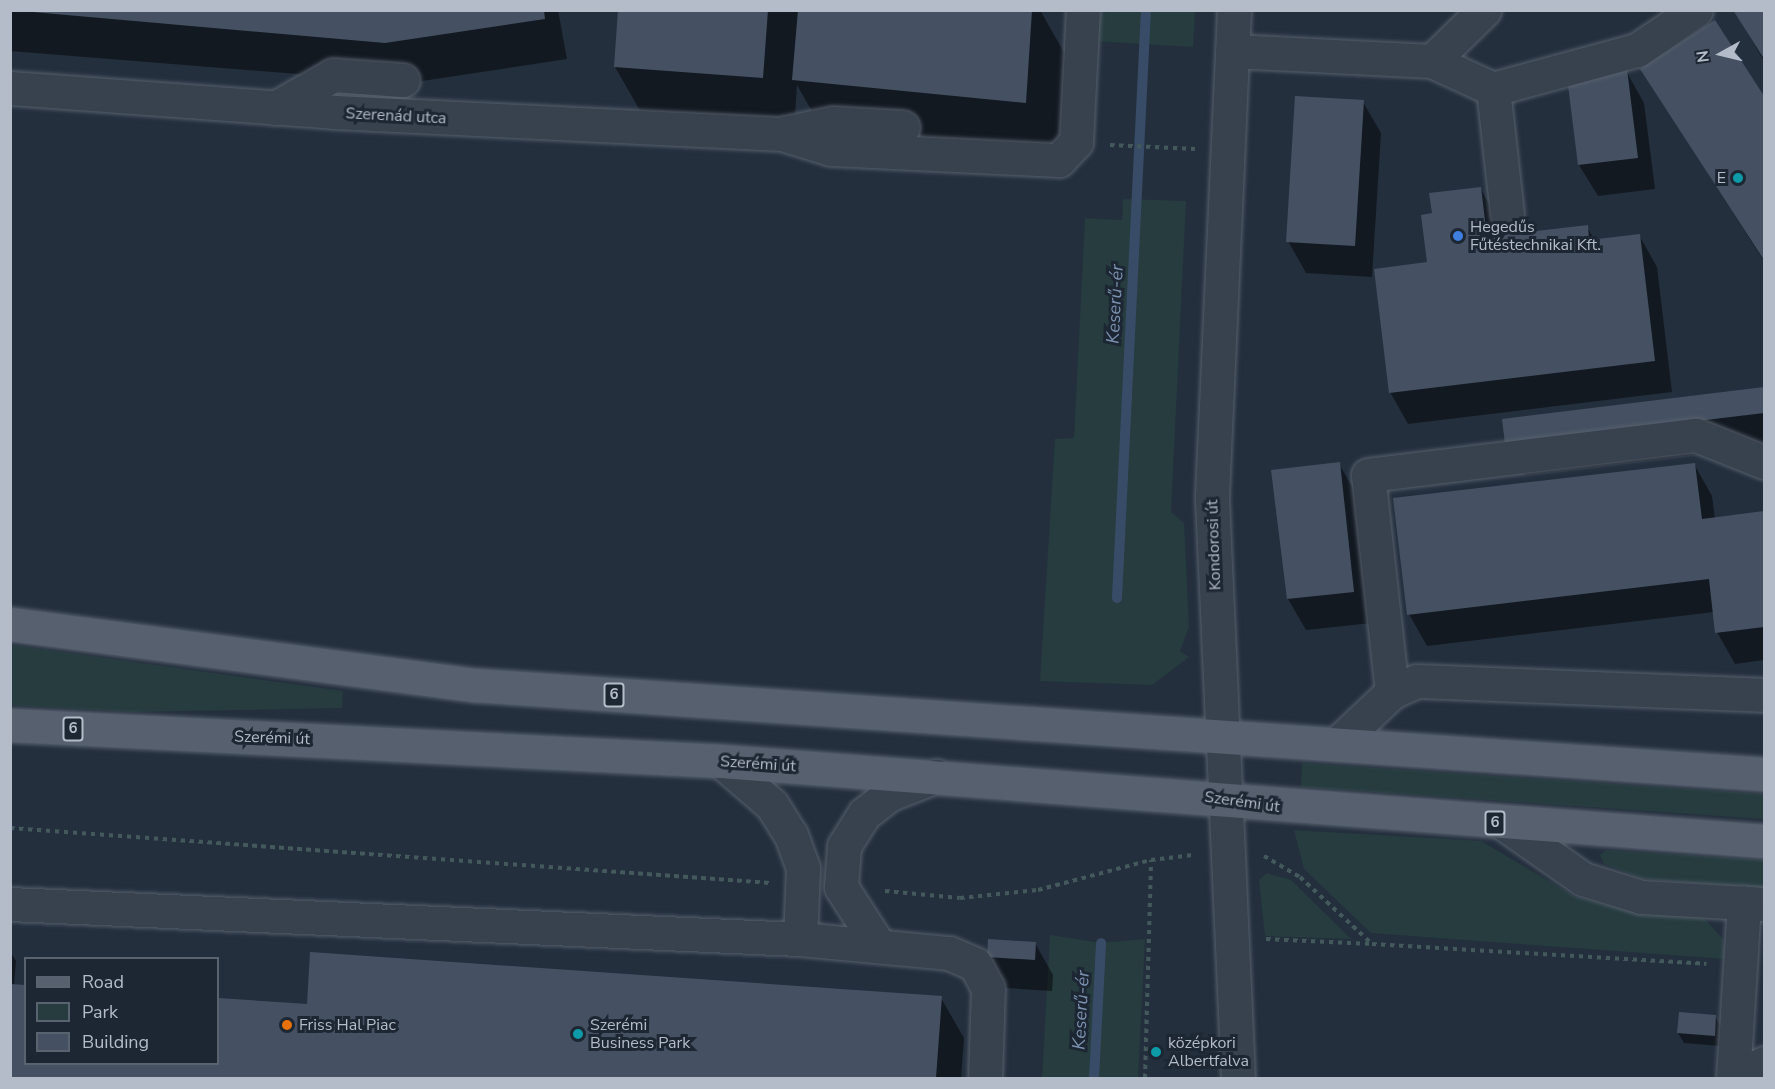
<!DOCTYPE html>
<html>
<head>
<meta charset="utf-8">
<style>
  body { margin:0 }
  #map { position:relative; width:1775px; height:1089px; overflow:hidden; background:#242f3e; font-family:"Nunito Sans",sans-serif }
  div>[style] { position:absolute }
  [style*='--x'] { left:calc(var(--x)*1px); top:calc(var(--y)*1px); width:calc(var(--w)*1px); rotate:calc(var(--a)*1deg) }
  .green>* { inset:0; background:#263c3f }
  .shadow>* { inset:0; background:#0007 }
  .stream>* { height:10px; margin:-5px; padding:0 5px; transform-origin:5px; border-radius:5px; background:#394c67 }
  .building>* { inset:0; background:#455162 }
  .path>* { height:4px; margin-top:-2px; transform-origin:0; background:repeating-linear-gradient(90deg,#44595c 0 4.5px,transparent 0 9px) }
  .roads { filter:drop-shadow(0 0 2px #565f6c) drop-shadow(0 0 2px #565f6c) }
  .minor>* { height:33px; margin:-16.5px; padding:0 16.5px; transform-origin:16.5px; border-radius:16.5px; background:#38414e }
  .major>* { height:33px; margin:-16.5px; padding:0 16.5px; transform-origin:16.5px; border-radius:16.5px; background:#56606e }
  .dots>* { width:16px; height:16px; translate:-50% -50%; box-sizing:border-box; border:3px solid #1d2633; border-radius:50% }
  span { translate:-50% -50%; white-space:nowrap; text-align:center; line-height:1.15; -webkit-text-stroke:6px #1d2633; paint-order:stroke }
  .shield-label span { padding:2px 4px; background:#1d2633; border:2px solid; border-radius:4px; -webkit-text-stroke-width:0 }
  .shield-label { font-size:15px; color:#b4bcc9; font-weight:700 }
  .street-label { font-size:16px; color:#b4bcc9 }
  .poi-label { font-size:16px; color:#b4bcc9 }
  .right { translate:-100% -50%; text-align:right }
  .left { translate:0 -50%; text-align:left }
  .water-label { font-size:18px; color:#7c92b1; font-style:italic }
  .frame { position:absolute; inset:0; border:12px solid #b4bcc9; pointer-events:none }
  .legend { position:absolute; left:24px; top:957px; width:195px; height:108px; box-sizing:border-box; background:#1d2633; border:2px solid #59626f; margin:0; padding:8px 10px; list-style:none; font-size:18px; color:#b4bcc9 }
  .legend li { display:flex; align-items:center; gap:12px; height:30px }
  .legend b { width:30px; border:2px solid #59626f }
  .north { position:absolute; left:1691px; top:24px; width:60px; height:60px; -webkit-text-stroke:4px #1d2633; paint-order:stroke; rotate:262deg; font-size:16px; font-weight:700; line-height:24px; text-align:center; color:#b4bcc9 }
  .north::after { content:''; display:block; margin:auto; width:21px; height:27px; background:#b4bcc9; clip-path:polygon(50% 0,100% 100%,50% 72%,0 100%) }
</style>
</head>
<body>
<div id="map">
  <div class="green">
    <i style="clip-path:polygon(1094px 11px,1195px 11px,1193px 47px,1093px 41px)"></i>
    <i style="clip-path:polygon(1123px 199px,1186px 201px,1171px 512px,1184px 523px,1189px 627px,1180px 651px,1189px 657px,1152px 685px,1040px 681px,1055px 439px,1074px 438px,1085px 218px,1122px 220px)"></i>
    <i style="clip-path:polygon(11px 645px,343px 691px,342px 708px,132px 712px,11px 705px)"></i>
    <i style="clip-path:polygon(1302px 763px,1764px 794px,1764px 819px,1301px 787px)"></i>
    <i style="clip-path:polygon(1294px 830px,1481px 841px,1576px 897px,1614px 907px,1701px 915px,1723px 939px,1725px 959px,1371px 933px,1304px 869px)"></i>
    <i style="clip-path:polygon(1606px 850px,1764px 860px,1764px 888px,1644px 879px,1604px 864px,1600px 855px)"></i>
    <i style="clip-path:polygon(1267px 873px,1291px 880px,1351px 939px,1265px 936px,1259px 880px)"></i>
    <i style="clip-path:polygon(1050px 935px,1101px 943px,1145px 939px,1138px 1078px,1042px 1078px)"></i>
  </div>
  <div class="shadow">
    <i style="clip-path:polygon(10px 10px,558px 10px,567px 59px,409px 83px,10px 51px)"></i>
    <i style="clip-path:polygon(619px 10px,1040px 10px,1070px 63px,1063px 168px,831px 145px,797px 85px,794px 131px,646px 121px,615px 67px)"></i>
    <i style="clip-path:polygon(1734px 10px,1764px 10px,1764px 61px,1757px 49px)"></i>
    <i style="clip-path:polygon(1714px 22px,1764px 99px,1764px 261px,1642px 70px)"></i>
    <i style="clip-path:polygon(1626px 71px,1644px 103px,1655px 189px,1598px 196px,1579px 165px)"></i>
    <i style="clip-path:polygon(1363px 102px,1381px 133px,1372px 277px,1306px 273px,1288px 241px)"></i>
    <i style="clip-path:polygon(1480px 188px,1498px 220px,1500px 237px,1587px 227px,1595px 241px,1639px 235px,1657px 267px,1672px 392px,1408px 424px,1390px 392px,1428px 263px,1433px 215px)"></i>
    <i style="clip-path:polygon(1764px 389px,1764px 446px,1525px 475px,1506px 444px,1504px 420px)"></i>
    <i style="clip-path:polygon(1339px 464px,1357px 495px,1372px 623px,1306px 630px,1288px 599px,1273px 471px)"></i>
    <i style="clip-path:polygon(1694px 464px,1712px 496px,1715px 519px,1764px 513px,1764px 660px,1735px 664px,1717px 632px,1714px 612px,1427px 646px,1409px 614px)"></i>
    <i style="clip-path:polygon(1035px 943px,1053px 975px,1052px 991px,1006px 988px,988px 957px)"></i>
    <i style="clip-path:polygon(10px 951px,16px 961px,14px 985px,26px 1064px,218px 1064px,218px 1000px,308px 1006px,941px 998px,964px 1038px,961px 1078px,10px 1078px)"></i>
    <i style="clip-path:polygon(1715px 1017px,1721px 1027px,1720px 1046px,1684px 1043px,1678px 1033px)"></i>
  </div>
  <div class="stream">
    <i style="--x:1117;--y:598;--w:589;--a:-87.18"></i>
    <i style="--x:1094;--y:1078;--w:135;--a:-87"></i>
  </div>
  <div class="building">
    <i style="clip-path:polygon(10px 10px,544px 10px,545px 19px,385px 43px)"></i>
    <i style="clip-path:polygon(618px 10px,768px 10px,763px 78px,614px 67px)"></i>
    <i style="clip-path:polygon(798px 10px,1032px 10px,1026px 103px,792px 80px)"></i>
    <i style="clip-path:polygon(1733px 10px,1764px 10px,1764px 59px)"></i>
    <i style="clip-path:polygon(1715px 20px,1764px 96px,1764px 260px,1640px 69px)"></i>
    <i style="clip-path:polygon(1627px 69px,1638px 158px,1578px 165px,1567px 77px)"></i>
    <i style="clip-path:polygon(1295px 96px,1364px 100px,1355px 246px,1286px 242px)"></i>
    <i style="clip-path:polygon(1481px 187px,1487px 237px,1588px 225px,1589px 240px,1640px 234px,1655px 361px,1389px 393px,1374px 269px,1427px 262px,1421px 215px,1432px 213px,1429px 193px)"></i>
    <i style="clip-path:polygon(1764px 387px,1764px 413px,1505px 444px,1502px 419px)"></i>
    <i style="clip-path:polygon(1340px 462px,1354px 592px,1287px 599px,1271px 470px)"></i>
    <i style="clip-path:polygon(1695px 463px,1702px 519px,1764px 511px,1764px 627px,1715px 633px,1709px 579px,1407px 615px,1393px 498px)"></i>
    <i style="clip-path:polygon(988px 939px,1036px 942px,1035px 960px,987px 957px)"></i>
    <i style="clip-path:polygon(310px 952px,942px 996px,936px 1078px,10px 1078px,10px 984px,26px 985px,26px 1064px,218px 1064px,218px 998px,307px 1004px)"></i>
    <i style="clip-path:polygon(1679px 1012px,1716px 1015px,1715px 1036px,1677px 1033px)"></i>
  </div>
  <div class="path">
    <i style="--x:1110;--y:145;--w:85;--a:2.7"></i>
    <i style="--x:10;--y:828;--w:762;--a:4.14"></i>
    <i style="--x:1264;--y:856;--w:42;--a:30.3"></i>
    <i style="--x:1300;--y:877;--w:98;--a:42.9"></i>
    <i style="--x:1372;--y:944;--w:335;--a:3.4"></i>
    <i style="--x:885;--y:891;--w:75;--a:5.3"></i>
    <i style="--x:960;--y:898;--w:78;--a:-5.9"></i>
    <i style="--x:1038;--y:890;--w:117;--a:-14.9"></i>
    <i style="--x:1151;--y:860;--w:42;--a:-6.8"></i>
    <i style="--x:1266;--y:939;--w:106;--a:2.7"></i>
    <i style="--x:1145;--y:1078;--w:218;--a:-88.4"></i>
  </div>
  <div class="roads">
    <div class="minor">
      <i style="--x:1234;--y:10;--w:489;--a:92.6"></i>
      <i style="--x:1212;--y:499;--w:580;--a:87.43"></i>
      <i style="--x:1233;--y:51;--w:199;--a:2.9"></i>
      <i style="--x:1432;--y:61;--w:67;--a:24.7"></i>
      <i style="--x:1432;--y:61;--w:73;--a:-44.4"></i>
      <i style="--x:10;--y:88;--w:325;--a:4.2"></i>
      <i style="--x:334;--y:112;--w:449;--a:2.8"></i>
      <i style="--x:782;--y:134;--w:51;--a:17"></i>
      <i style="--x:831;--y:149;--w:228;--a:2.8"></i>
      <i style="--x:1059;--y:160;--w:25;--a:-47"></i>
      <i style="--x:1076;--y:142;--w:132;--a:-87"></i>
      <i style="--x:275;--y:108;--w:67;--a:-29.6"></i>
      <i style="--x:333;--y:75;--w:70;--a:4.1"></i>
      <i style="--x:784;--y:133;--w:50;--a:-11.5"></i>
      <i style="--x:833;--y:123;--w:70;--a:3.3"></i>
      <i style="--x:1507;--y:214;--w:126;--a:-96.4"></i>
      <i style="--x:1493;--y:89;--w:149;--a:-15.2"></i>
      <i style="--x:1637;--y:50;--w:71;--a:-34.1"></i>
      <i style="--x:1392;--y:692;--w:218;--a:-96.3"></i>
      <i style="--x:1368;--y:475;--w:330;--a:-7"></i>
      <i style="--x:1696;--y:435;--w:73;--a:21.7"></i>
      <i style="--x:1337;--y:744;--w:76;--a:-43.4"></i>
      <i style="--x:1392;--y:692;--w:27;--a:-24"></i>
      <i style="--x:1417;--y:681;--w:347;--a:2.3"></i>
      <i style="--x:721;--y:761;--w:67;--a:40.8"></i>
      <i style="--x:772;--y:805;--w:36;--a:58"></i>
      <i style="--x:791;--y:835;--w:35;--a:70"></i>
      <i style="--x:803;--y:868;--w:71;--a:92.4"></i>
      <i style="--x:1503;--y:823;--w:98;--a:35"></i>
      <i style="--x:1583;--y:879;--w:61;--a:17.2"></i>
      <i style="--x:1641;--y:897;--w:123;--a:3.3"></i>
      <i style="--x:10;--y:904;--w:791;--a:2.54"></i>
      <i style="--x:800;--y:939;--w:150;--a:5.4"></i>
      <i style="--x:949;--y:953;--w:28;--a:23"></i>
      <i style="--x:975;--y:964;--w:27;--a:62"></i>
      <i style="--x:988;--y:988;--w:90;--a:91.9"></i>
      <i style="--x:879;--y:946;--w:70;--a:-122.8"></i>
      <i style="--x:841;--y:887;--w:41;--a:-85.8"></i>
      <i style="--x:844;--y:846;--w:38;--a:-58"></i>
      <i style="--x:864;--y:814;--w:31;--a:-38"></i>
      <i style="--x:888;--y:795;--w:52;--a:-21.6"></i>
      <i style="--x:1733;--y:1078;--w:176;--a:-86.4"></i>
      <i style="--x:1735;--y:1078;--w:33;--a:-27"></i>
    </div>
    <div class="major">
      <i style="--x:10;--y:624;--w:469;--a:7.5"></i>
      <i style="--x:475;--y:685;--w:1292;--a:3.95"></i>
      <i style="--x:10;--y:725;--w:712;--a:2.9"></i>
      <i style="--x:721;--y:761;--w:1046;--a:4.39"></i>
    </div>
  </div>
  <div class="dots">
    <i style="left:1738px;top:178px;background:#0f9aa8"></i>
    <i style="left:1458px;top:236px;background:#3f7fe0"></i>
    <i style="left:287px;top:1025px;background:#e8710a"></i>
    <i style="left:578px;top:1034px;background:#0f9aa8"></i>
    <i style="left:1156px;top:1052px;background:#0f9aa8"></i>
  </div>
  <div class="shield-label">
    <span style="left:614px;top:695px">6</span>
    <span style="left:73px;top:729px">6</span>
    <span style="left:1495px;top:823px">6</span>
  </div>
  <div class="street-label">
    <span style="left:396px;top:116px;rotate:3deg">Szerenád utca</span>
    <span style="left:1214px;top:545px;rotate:-92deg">Kondorosi út</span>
    <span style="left:272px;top:738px;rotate:2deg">Szerémi út</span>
    <span style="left:758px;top:764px;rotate:4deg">Szerémi út</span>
    <span style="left:1242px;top:802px;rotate:8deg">Szerémi út</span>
  </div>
  <div class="poi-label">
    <span class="right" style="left:1726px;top:178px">E</span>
    <span class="left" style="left:1470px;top:236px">Hegedűs<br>Fűtéstechnikai Kft.</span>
    <span class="left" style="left:299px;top:1025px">Friss Hal Piac</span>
    <span class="left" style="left:590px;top:1034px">Szerémi<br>Business Park</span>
    <span class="left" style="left:1168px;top:1052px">középkori<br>Albertfalva</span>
  </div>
  <div class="water-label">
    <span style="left:1115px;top:304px;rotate:-87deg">Keserű-ér</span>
    <span style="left:1081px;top:1010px;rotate:-87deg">Keserű-ér</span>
  </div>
  <div class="frame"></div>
  <ul class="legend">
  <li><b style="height:8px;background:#56606e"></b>Road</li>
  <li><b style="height:16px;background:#263c3f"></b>Park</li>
  <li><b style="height:16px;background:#455162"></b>Building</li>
  </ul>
  <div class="north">N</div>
</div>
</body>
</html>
